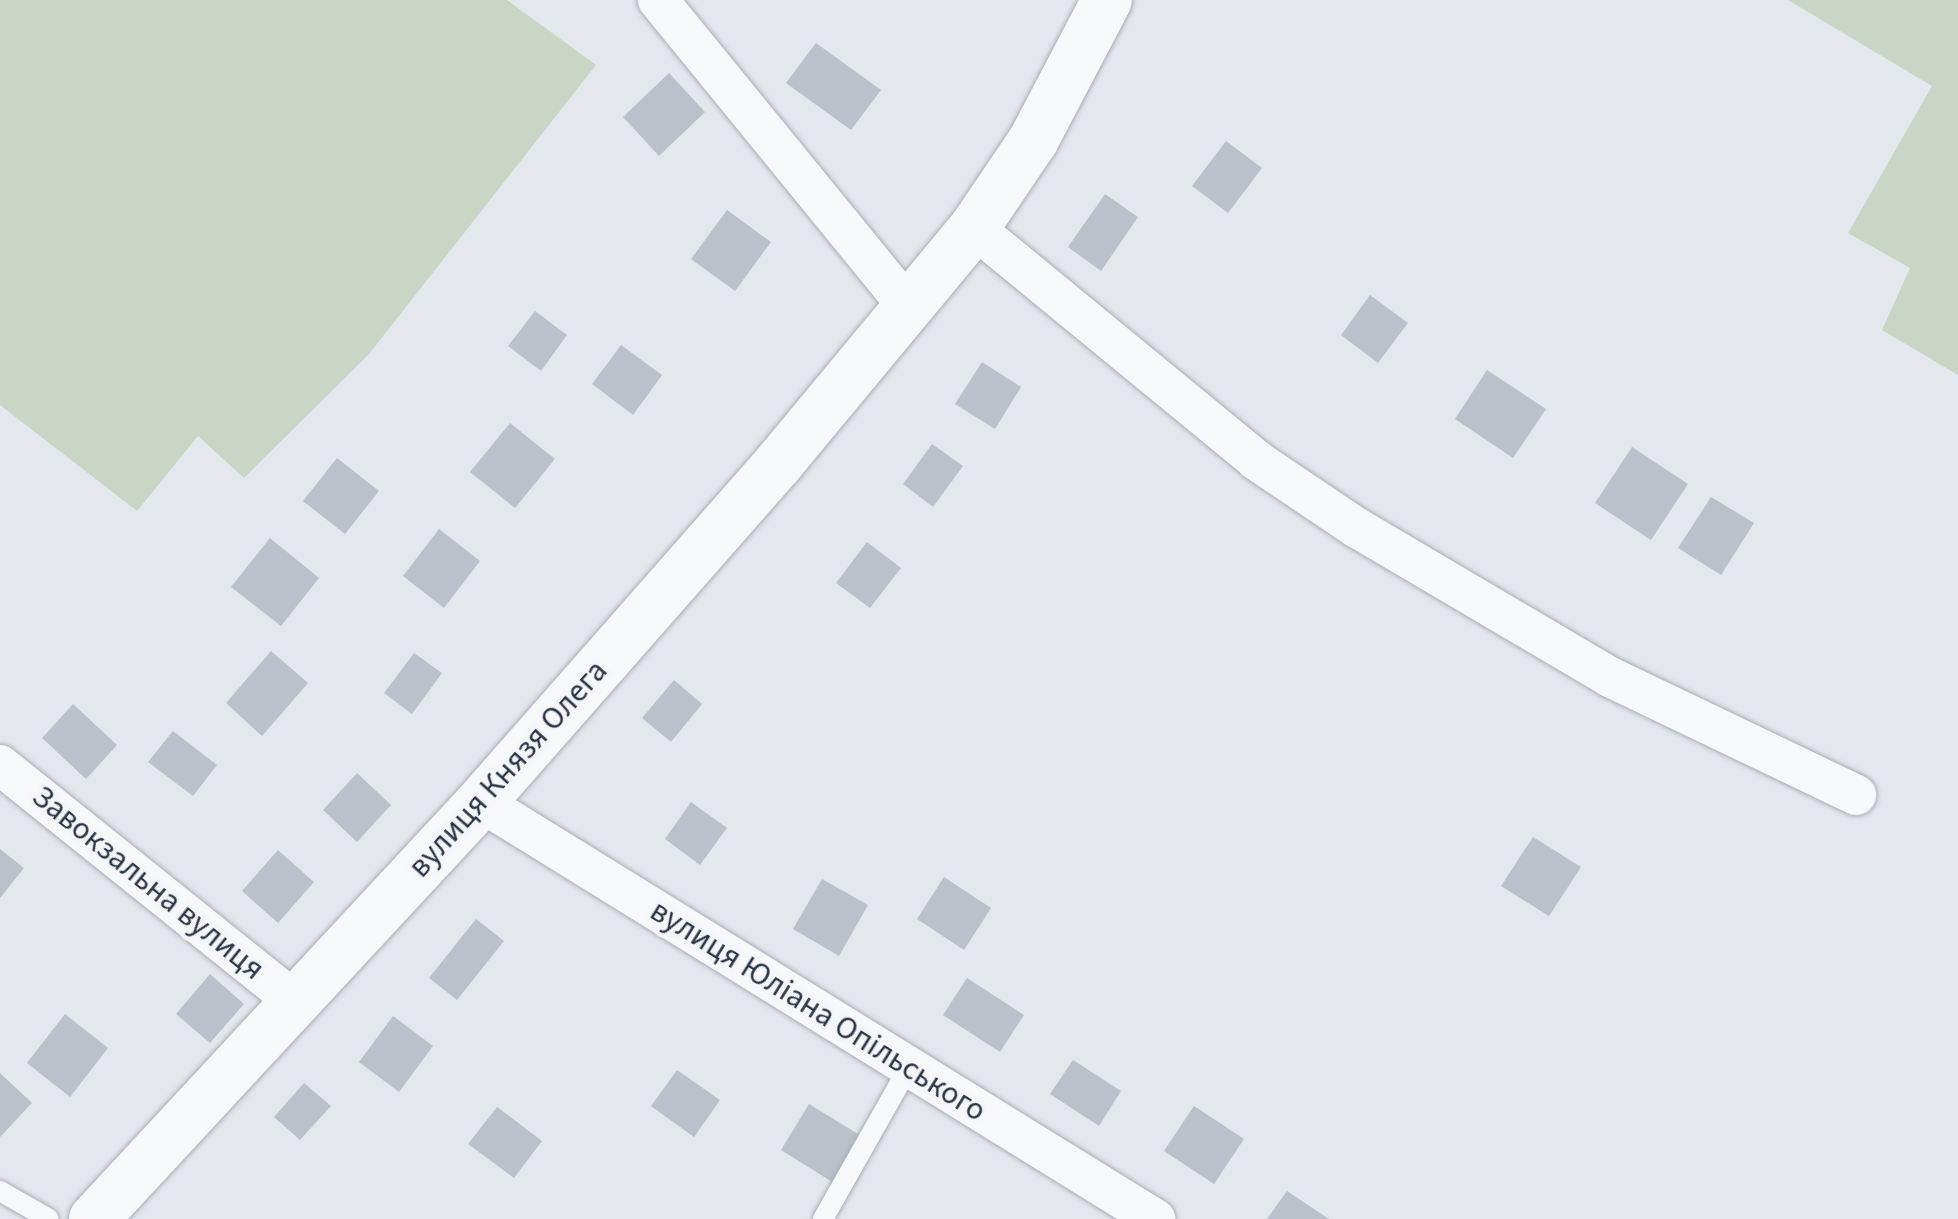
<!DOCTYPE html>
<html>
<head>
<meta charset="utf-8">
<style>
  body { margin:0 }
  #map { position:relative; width:1958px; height:1219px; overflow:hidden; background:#e4e7ec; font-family:"Source Sans 3",sans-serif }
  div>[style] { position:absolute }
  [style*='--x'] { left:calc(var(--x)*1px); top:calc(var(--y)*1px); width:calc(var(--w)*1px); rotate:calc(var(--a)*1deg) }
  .green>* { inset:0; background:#c9d6c5 }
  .building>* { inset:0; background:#bbc0ca }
  .roads { filter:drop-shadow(0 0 2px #a9aeb7) drop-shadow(0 0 2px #a9aeb7) }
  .service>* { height:20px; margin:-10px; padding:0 10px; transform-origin:10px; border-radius:10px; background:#f7f8fa }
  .minor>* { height:40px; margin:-20px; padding:0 20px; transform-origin:20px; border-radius:20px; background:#f7f8fa }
  .tertiary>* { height:50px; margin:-25px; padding:0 25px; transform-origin:25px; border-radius:25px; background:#f7f8fa }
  span { translate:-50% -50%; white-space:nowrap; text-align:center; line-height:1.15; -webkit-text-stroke:9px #f4f6f9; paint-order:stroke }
  .street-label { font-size:32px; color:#2b3445 }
</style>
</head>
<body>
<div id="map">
  <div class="green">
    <i style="clip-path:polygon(0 0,507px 0,596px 65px,369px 354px,244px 478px,198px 436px,137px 511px,0 405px)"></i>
    <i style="clip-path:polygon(1788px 0,1958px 0,1958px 375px,1882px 330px,1910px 268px,1848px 233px,1932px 86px)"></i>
  </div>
  <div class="building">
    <i style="clip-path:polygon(816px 43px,881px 90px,851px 130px,786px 83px)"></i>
    <i style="clip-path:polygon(669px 73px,705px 112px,659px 156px,623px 117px)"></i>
    <i style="clip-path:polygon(1226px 141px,1262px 168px,1228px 213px,1192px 186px)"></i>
    <i style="clip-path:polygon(1105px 194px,1138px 217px,1101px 271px,1068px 247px)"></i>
    <i style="clip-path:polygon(727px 210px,771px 242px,735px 291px,691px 259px)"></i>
    <i style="clip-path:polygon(1370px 295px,1408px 323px,1378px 363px,1341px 335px)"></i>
    <i style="clip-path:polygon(535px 311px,567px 335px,541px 371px,508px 346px)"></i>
    <i style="clip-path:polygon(621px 345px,662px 375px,633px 415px,592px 384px)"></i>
    <i style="clip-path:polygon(982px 362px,1021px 387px,995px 429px,955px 404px)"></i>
    <i style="clip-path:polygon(1487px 370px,1546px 409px,1513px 458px,1455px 419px)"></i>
    <i style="clip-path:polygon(510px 423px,555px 459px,515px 508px,470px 472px)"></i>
    <i style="clip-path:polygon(932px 444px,963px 466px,933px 507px,903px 484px)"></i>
    <i style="clip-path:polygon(1632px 447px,1688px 484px,1651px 540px,1595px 503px)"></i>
    <i style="clip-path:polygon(337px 458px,379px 491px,345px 534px,303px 501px)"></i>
    <i style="clip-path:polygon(1711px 497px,1754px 523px,1721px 575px,1678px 548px)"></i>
    <i style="clip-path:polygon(439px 529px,480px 561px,444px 608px,403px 576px)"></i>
    <i style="clip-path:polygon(270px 538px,319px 578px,281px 626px,231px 587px)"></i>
    <i style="clip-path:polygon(867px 542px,901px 568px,870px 608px,836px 583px)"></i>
    <i style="clip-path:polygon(271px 651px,308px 683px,262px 736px,226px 703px)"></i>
    <i style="clip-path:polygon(414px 653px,442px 673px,412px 714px,384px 693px)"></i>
    <i style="clip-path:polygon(674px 680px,702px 704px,671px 742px,642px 718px)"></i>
    <i style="clip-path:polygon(73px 704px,117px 745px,86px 779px,42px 738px)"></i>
    <i style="clip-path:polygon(173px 731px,217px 765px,193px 796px,148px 762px)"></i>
    <i style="clip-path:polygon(357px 773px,391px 805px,357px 842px,323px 810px)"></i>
    <i style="clip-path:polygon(691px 802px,727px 828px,700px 865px,665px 839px)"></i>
    <i style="clip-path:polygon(1533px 837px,1581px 867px,1549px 916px,1501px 886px)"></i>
    <i style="clip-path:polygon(0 849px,24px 868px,0 898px)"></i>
    <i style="clip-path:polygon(278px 850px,314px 882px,278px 923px,242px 891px)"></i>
    <i style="clip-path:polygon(944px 877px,991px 908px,964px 950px,917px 919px)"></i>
    <i style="clip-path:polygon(822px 879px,868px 905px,839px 956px,793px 929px)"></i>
    <i style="clip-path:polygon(476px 919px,504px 941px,457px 1000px,429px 978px)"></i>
    <i style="clip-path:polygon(210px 974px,244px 1004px,210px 1043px,176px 1014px)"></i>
    <i style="clip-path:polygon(967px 978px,1024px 1015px,1000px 1052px,943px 1015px)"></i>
    <i style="clip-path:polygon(65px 1014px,108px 1048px,70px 1097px,27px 1063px)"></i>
    <i style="clip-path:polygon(393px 1016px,433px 1046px,399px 1092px,359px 1062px)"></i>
    <i style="clip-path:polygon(1073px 1060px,1121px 1091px,1099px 1126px,1050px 1094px)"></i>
    <i style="clip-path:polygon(677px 1070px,720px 1100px,694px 1137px,651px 1106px)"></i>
    <i style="clip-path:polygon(0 1073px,32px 1103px,0 1137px)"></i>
    <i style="clip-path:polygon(304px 1083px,331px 1106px,300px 1140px,274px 1117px)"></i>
    <i style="clip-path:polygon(809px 1104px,863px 1137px,834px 1183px,781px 1150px)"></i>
    <i style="clip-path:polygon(1194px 1106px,1244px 1139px,1214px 1184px,1164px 1151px)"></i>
    <i style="clip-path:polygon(497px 1107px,542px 1141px,514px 1178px,468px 1144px)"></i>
    <i style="clip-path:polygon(1287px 1191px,1329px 1219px,1267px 1219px)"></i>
  </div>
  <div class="roads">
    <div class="service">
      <i style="--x:0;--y:1191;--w:56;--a:29.7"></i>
      <i style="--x:823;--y:1219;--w:175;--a:-60.5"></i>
    </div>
    <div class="minor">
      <i style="--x:658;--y:0;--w:395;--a:50.8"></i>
      <i style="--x:974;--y:228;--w:365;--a:39.4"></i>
      <i style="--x:1256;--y:460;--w:122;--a:34"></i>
      <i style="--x:1357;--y:528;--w:294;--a:30.5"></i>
      <i style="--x:1610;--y:677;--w:273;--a:25.6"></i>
      <i style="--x:0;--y:765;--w:379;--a:38.7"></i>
      <i style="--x:481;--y:802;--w:793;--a:31.74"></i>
    </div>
    <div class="tertiary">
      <i style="--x:94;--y:1219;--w:569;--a:-47.14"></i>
      <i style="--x:481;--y:802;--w:450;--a:-48.7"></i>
      <i style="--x:778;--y:464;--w:307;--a:-50.3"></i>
      <i style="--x:974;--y:228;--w:105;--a:-55.9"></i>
      <i style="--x:1033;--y:141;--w:159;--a:-62.3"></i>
    </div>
  </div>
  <div class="street-label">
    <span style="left:508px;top:769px;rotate:-48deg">вулиця Князя Олега</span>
    <span style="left:148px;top:883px;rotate:39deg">Завокзальна вулиця</span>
    <span style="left:818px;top:1011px;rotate:32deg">вулиця Юліана Опільського</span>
  </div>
</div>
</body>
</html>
